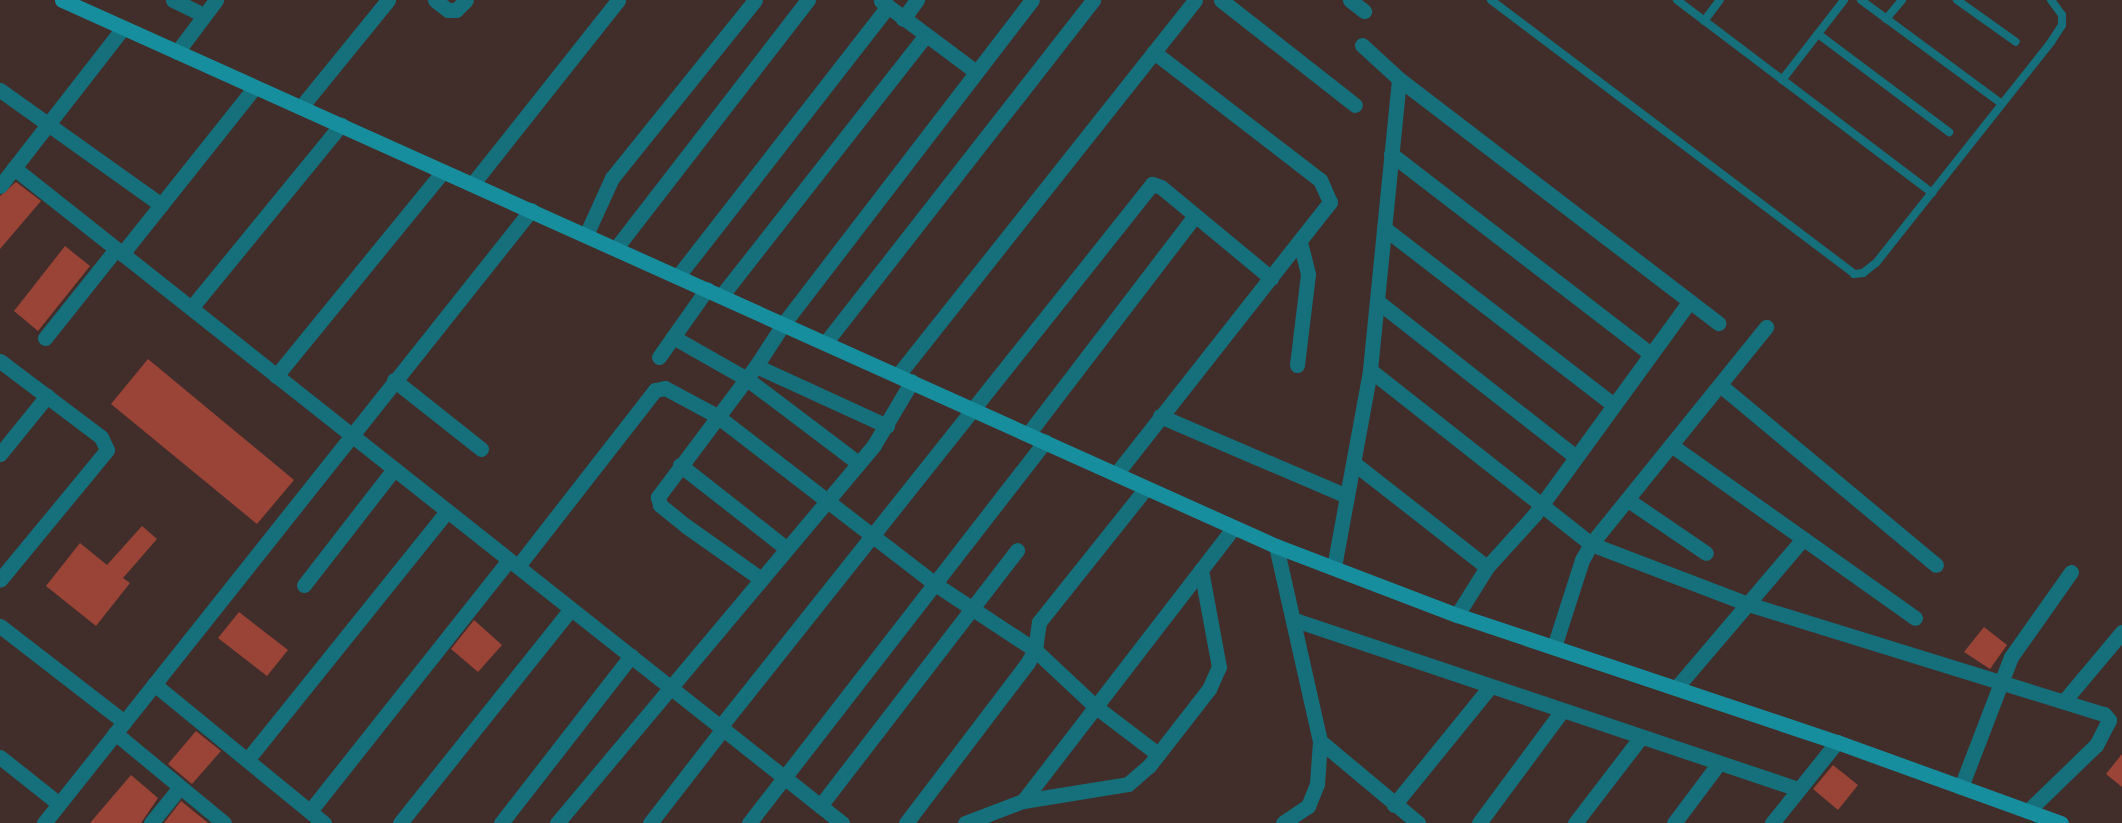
<!DOCTYPE html>
<html>
<head>
<meta charset="utf-8">
<style>
  body { margin:0 }
  #map { position:relative; width:2122px; height:823px; overflow:hidden; background:#412e2a; font-family:Spectral,serif }
  div>[style] { position:absolute }
  [style*='--x'] { left:calc(var(--x)*1px); top:calc(var(--y)*1px); width:calc(var(--w)*1px); rotate:calc(var(--a)*1deg) }
  .building>* { inset:0; background:#9a4337 }
  .lane>* { height:8px; margin:-4px; padding:0 4px; transform-origin:4px; border-radius:4px; background:#15707c }
  .street>* { height:15px; margin:-7.5px; padding:0 7.5px; transform-origin:7.5px; border-radius:7.5px; background:#15707c }
  .secondary>* { height:15px; margin:-7.5px; padding:0 7.5px; transform-origin:7.5px; border-radius:7.5px; background:#178e9d }
  span { translate:-50% -50%; white-space:nowrap; text-align:center; line-height:1.15; -webkit-text-stroke:4.5px #412e2a; paint-order:stroke }
</style>
</head>
<body>
<div id="map">
  <div class="building">
    <i style="clip-path:polygon(16px 182px,41px 201px,0 249px,0 196px)"></i>
    <i style="clip-path:polygon(65px 246px,90px 266px,38px 331px,14px 311px)"></i>
    <i style="clip-path:polygon(148px 359px,294px 480px,257px 524px,111px 404px)"></i>
    <i style="clip-path:polygon(142px 526px,157px 539px,123px 578px,130px 583px,96px 626px,46px 586px,80px 543px,107px 565px)"></i>
    <i style="clip-path:polygon(239px 612px,288px 650px,267px 676px,218px 638px)"></i>
    <i style="clip-path:polygon(474px 620px,502px 645px,478px 672px,451px 649px)"></i>
    <i style="clip-path:polygon(1984px 627px,2007px 645px,1990px 669px,1964px 652px)"></i>
    <i style="clip-path:polygon(196px 731px,221px 751px,192px 784px,168px 764px)"></i>
    <i style="clip-path:polygon(2122px 754px,2122px 787px,2106px 774px)"></i>
    <i style="clip-path:polygon(1833px 765px,1858px 785px,1838px 810px,1813px 789px)"></i>
    <i style="clip-path:polygon(131px 775px,158px 798px,141px 823px,90px 823px)"></i>
    <i style="clip-path:polygon(181px 801px,207px 822px,209px 823px,164px 823px)"></i>
  </div>
  <div class="lane">
    <i style="--x:1491;--y:0;--w:455;--a:37"></i>
    <i style="--x:1854;--y:274;--w:9;--a:-6"></i>
    <i style="--x:1863;--y:273;--w:16;--a:-38"></i>
    <i style="--x:1876;--y:263;--w:282;--a:-51.6"></i>
    <i style="--x:2051;--y:42;--w:20;--a:-57"></i>
    <i style="--x:2062;--y:25;--w:10;--a:-90"></i>
    <i style="--x:2062;--y:15;--w:19;--a:-126"></i>
    <i style="--x:1677;--y:0;--w:320;--a:37.1"></i>
    <i style="--x:1861;--y:0;--w:175;--a:36.4"></i>
    <i style="--x:1957;--y:0;--w:72;--a:35.4"></i>
    <i style="--x:1886;--y:19;--w:25;--a:-50"></i>
    <i style="--x:1704;--y:21;--w:26;--a:-53"></i>
    <i style="--x:1818;--y:34;--w:164;--a:36.8"></i>
    <i style="--x:1782;--y:80;--w:101;--a:-52.2"></i>
  </div>
  <div class="street">
    <i style="--x:173;--y:0;--w:34;--a:26"></i>
    <i style="--x:435;--y:0;--w:16;--a:38"></i>
    <i style="--x:448;--y:10;--w:8;--a:0"></i>
    <i style="--x:456;--y:10;--w:14;--a:-45"></i>
    <i style="--x:1221;--y:0;--w:170;--a:38.1"></i>
    <i style="--x:1350;--y:0;--w:18;--a:38"></i>
    <i style="--x:881;--y:1;--w:117;--a:36.7"></i>
    <i style="--x:903;--y:19;--w:24;--a:-54"></i>
    <i style="--x:1362;--y:45;--w:50;--a:42.6"></i>
    <i style="--x:1399;--y:79;--w:402;--a:37.4"></i>
    <i style="--x:177;--y:52;--w:65;--a:-53.1"></i>
    <i style="--x:0;--y:90;--w:198;--a:35.5"></i>
    <i style="--x:301;--y:107;--w:138;--a:-50.9"></i>
    <i style="--x:1391;--y:154;--w:328;--a:37.6"></i>
    <i style="--x:14;--y:168;--w:1056;--a:38.35"></i>
    <i style="--x:474;--y:182;--w:232;--a:-51.6"></i>
    <i style="--x:0;--y:186;--w:200;--a:-52.1"></i>
    <i style="--x:1384;--y:228;--w:290;--a:37.6"></i>
    <i style="--x:586;--y:235;--w:63;--a:-65.5"></i>
    <i style="--x:612;--y:178;--w:228;--a:-51.2"></i>
    <i style="--x:616;--y:248;--w:314;--a:-52.3"></i>
    <i style="--x:122;--y:254;--w:213;--a:-51.5"></i>
    <i style="--x:678;--y:276;--w:342;--a:-52.1"></i>
    <i style="--x:722;--y:295;--w:330;--a:-51.9"></i>
    <i style="--x:1377;--y:301;--w:253;--a:38.1"></i>
    <i style="--x:191;--y:308;--w:237;--a:-50.7"></i>
    <i style="--x:673;--y:337;--w:85;--a:29.6"></i>
    <i style="--x:747;--y:379;--w:139;--a:37.1"></i>
    <i style="--x:45;--y:338;--w:114;--a:-51.4"></i>
    <i style="--x:826;--y:342;--w:434;--a:-52"></i>
    <i style="--x:659;--y:357;--w:83;--a:-54.8"></i>
    <i style="--x:0;--y:361;--w:126;--a:37"></i>
    <i style="--x:101;--y:437;--w:14;--a:65"></i>
    <i style="--x:107;--y:450;--w:168;--a:129.5"></i>
    <i style="--x:1297;--y:365;--w:92;--a:-83.1"></i>
    <i style="--x:1308;--y:274;--w:34;--a:-104"></i>
    <i style="--x:756;--y:366;--w:164;--a:126.8"></i>
    <i style="--x:658;--y:497;--w:8;--a:76"></i>
    <i style="--x:660;--y:505;--w:33;--a:39"></i>
    <i style="--x:686;--y:526;--w:92;--a:35.2"></i>
    <i style="--x:1370;--y:370;--w:281;--a:38.2"></i>
    <i style="--x:1591;--y:544;--w:168;--a:20.9"></i>
    <i style="--x:1748;--y:604;--w:373;--a:17.2"></i>
    <i style="--x:2104;--y:714;--w:8;--a:50"></i>
    <i style="--x:2109;--y:720;--w:28;--a:117"></i>
    <i style="--x:2096;--y:745;--w:95;--a:135.9"></i>
    <i style="--x:898;--y:375;--w:478;--a:-51.6"></i>
    <i style="--x:276;--y:376;--w:264;--a:-50.8"></i>
    <i style="--x:394;--y:380;--w:111;--a:38.4"></i>
    <i style="--x:1720;--y:385;--w:281;--a:39.8"></i>
    <i style="--x:1160;--y:416;--w:203;--a:23.2"></i>
    <i style="--x:887;--y:426;--w:144;--a:-155.4"></i>
    <i style="--x:756;--y:366;--w:51;--a:-56.9"></i>
    <i style="--x:784;--y:323;--w:407;--a:-52.5"></i>
    <i style="--x:1028;--y:434;--w:273;--a:-52.6"></i>
    <i style="--x:1671;--y:445;--w:299;--a:35.3"></i>
    <i style="--x:0;--y:454;--w:75;--a:-51"></i>
    <i style="--x:1355;--y:464;--w:167;--a:38"></i>
    <i style="--x:680;--y:465;--w:135;--a:38.1"></i>
    <i style="--x:1116;--y:474;--w:346;--a:-51.8"></i>
    <i style="--x:1330;--y:202;--w:24;--a:-114"></i>
    <i style="--x:1320;--y:180;--w:210;--a:-142.4"></i>
    <i style="--x:1628;--y:500;--w:94;--a:34.2"></i>
    <i style="--x:1276;--y:546;--w:200;--a:77.3"></i>
    <i style="--x:1320;--y:741;--w:43;--a:94"></i>
    <i style="--x:1317;--y:784;--w:24;--a:112"></i>
    <i style="--x:1308;--y:806;--w:30;--a:146"></i>
    <i style="--x:518;--y:566;--w:223;--a:-52.1"></i>
    <i style="--x:655;--y:390;--w:10;--a:-11"></i>
    <i style="--x:665;--y:388;--w:59;--a:28.3"></i>
    <i style="--x:717;--y:416;--w:275;--a:37.6"></i>
    <i style="--x:935;--y:584;--w:120;--a:33.4"></i>
    <i style="--x:1035;--y:650;--w:83;--a:43.1"></i>
    <i style="--x:1096;--y:707;--w:78;--a:37.2"></i>
    <i style="--x:1334;--y:567;--w:200;--a:-79.6"></i>
    <i style="--x:1370;--y:370;--w:292;--a:-84.3"></i>
    <i style="--x:304;--y:585;--w:147;--a:-52.2"></i>
    <i style="--x:1457;--y:615;--w:57;--a:-58"></i>
    <i style="--x:1487;--y:567;--w:72;--a:-47.8"></i>
    <i style="--x:1535;--y:514;--w:262;--a:-54"></i>
    <i style="--x:1295;--y:620;--w:531;--a:18.57"></i>
    <i style="--x:0;--y:626;--w:157;--a:37.7"></i>
    <i style="--x:1554;--y:647;--w:91;--a:-72.2"></i>
    <i style="--x:1582;--y:560;--w:18;--a:-61"></i>
    <i style="--x:1591;--y:544;--w:279;--a:-51.1"></i>
    <i style="--x:154;--y:684;--w:220;--a:39.3"></i>
    <i style="--x:1676;--y:688;--w:196;--a:-49.6"></i>
    <i style="--x:2064;--y:701;--w:90;--a:-50"></i>
    <i style="--x:720;--y:727;--w:694;--a:-51.49"></i>
    <i style="--x:1152;--y:184;--w:9;--a:18"></i>
    <i style="--x:1161;--y:187;--w:143;--a:39.6"></i>
    <i style="--x:115;--y:733;--w:141;--a:39.5"></i>
    <i style="--x:1320;--y:741;--w:128;--a:39.9"></i>
    <i style="--x:0;--y:757;--w:75;--a:38.5"></i>
    <i style="--x:247;--y:760;--w:319;--a:-51.2"></i>
    <i style="--x:1961;--y:787;--w:139;--a:-69"></i>
    <i style="--x:2011;--y:657;--w:104;--a:-54.8"></i>
    <i style="--x:1023;--y:801;--w:106;--a:-9.2"></i>
    <i style="--x:1128;--y:784;--w:28;--a:-41"></i>
    <i style="--x:1149;--y:766;--w:98;--a:-52.1"></i>
    <i style="--x:1209;--y:689;--w:24;--a:-66"></i>
    <i style="--x:1219;--y:667;--w:99;--a:-100.5"></i>
    <i style="--x:1394;--y:805;--w:152;--a:-50.9"></i>
    <i style="--x:820;--y:806;--w:323;--a:-52.4"></i>
    <i style="--x:310;--y:811;--w:320;--a:-51.6"></i>
    <i style="--x:44;--y:823;--w:783;--a:-51.53"></i>
    <i style="--x:151;--y:823;--w:46;--a:-51.1"></i>
    <i style="--x:400;--y:823;--w:274;--a:-51.4"></i>
    <i style="--x:501;--y:823;--w:212;--a:-52.1"></i>
    <i style="--x:557;--y:823;--w:493;--a:-50"></i>
    <i style="--x:874;--y:445;--w:74;--a:-59.3"></i>
    <i style="--x:650;--y:823;--w:119;--a:-52.2"></i>
    <i style="--x:749;--y:823;--w:483;--a:-52.2"></i>
    <i style="--x:906;--y:823;--w:202;--a:-52.8"></i>
    <i style="--x:1028;--y:662;--w:14;--a:-60"></i>
    <i style="--x:1035;--y:650;--w:28;--a:-82"></i>
    <i style="--x:1039;--y:622;--w:171;--a:-51.4"></i>
    <i style="--x:965;--y:823;--w:62;--a:-20.8"></i>
    <i style="--x:1023;--y:801;--w:344;--a:-52.4"></i>
    <i style="--x:1479;--y:823;--w:139;--a:-53.5"></i>
    <i style="--x:1575;--y:823;--w:108;--a:-52.5"></i>
    <i style="--x:1674;--y:823;--w:75;--a:-53.1"></i>
    <i style="--x:1772;--y:823;--w:104;--a:-51.3"></i>
  </div>
  <div class="secondary">
    <i style="--x:62;--y:0;--w:1331;--a:24.22"></i>
    <i style="--x:1276;--y:546;--w:194;--a:20.9"></i>
    <i style="--x:1457;--y:615;--w:401;--a:18.5"></i>
    <i style="--x:1837;--y:742;--w:238;--a:19.9"></i>
  </div>
</div>
</body>
</html>
